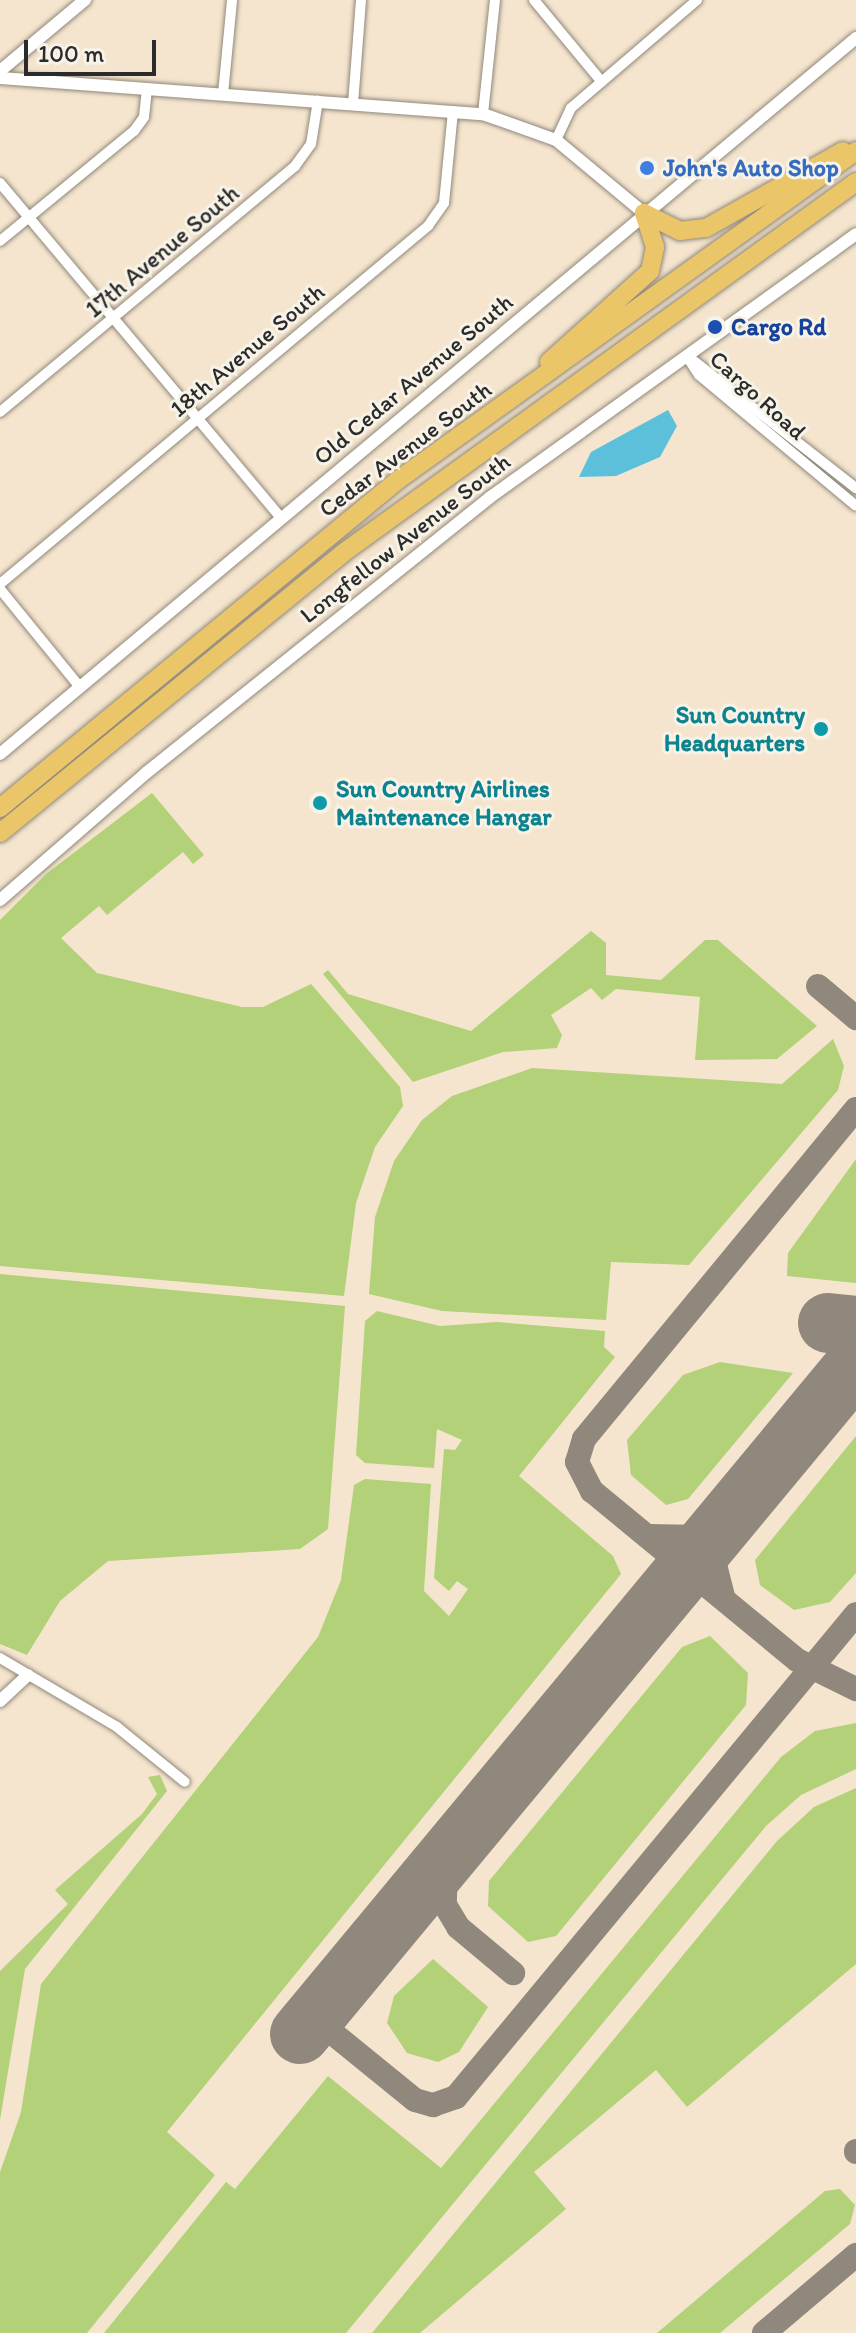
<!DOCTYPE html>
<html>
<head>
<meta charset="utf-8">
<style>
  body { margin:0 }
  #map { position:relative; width:856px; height:2333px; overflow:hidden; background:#f5e5ce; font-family:Itim,sans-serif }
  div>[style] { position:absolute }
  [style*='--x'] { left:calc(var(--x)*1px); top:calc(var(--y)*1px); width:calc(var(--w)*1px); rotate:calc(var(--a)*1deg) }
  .green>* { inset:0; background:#b2d178 }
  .water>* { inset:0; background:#5cc0db }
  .taxiway>* { height:24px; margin:-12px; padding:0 12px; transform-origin:12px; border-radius:12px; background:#90887c }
  .runway>* { height:60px; margin:-30px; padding:0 30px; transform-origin:30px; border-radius:30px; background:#90887c }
  .roads { filter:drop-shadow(0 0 2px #90887c) drop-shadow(0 0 2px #90887c) }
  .minor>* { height:10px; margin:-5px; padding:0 5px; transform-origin:5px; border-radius:5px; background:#fff }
  .tertiary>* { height:12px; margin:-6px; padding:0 6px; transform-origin:6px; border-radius:6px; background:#fff }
  .motorway>* { height:18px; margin:-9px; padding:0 9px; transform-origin:9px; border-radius:9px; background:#ebc669 }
  .dots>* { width:22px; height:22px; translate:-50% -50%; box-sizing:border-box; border:4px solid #f7f3e8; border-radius:50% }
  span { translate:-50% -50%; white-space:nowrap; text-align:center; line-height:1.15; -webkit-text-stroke:6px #f7f3e8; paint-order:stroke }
  .shop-label { font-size:24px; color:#366cbe; font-weight:700 }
  .left { translate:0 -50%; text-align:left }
  .street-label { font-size:24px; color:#2b2b2b }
  .transit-label { font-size:24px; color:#164399; font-weight:700 }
  .culture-label { font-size:24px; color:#0d838f; font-weight:700 }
  .right { translate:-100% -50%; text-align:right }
  .scale { position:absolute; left:24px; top:40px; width:132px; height:36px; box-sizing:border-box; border:4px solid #2b2b2b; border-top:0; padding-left:10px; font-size:24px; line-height:28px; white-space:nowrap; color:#2b2b2b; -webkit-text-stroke:6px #f7f3e8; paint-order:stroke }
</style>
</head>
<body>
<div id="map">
  <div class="green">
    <i style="clip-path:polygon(152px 793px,204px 855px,193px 864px,183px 852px,107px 915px,99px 906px,61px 938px,97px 973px,242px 1007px,263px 1007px,311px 984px,400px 1087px,403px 1106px,375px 1147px,356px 1203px,344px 1296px,0 1266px,0 920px,46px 874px)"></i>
    <i style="clip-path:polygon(591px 931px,606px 943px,606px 975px,661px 980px,705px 940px,718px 940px,817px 1026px,777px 1059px,695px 1060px,700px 997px,616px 989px,602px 1000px,591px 988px,551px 1015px,562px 1035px,557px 1048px,503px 1052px,413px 1082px,323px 974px,328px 970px,348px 994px,471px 1031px)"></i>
    <i style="clip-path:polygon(833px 1039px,844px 1066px,838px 1090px,689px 1265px,611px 1262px,606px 1320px,442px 1311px,369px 1294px,375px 1217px,394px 1161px,422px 1120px,452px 1096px,532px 1068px,782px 1084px)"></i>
    <i style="clip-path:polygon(856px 1159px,856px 1283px,787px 1276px,788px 1253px)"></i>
    <i style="clip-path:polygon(0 1274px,345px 1306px,328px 1529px,300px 1549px,108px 1561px,60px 1601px,27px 1655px,0 1644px)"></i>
    <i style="clip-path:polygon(377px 1311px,440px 1326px,497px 1322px,605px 1331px,604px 1347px,615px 1357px,519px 1476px,613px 1556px,621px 1574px,167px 2132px,215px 2175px,87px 2333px,0 2333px,0 2172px,21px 2112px,41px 1984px,318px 1637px,341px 1580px,354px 1485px,365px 1479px,431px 1484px,424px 1591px,449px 1616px,468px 1589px,457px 1581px,449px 1591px,434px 1578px,444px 1449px,455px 1450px,462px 1440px,437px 1429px,434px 1468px,365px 1463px,356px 1455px,365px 1321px)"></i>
    <i style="clip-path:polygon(720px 1362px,793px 1373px,688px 1499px,666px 1505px,631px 1475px,627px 1440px,683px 1375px)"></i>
    <i style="clip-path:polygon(856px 1436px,856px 1573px,830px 1602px,794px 1610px,760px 1585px,755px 1560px)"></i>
    <i style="clip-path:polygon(710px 1636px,748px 1673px,746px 1705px,556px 1936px,528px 1942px,488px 1906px,489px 1881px,682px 1647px)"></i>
    <i style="clip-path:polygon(856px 1723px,856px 1769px,801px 1795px,766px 1826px,346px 2333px,104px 2333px,226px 2182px,235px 2189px,328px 2076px,441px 2168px,781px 1757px,815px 1731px)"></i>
    <i style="clip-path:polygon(160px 1775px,167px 1791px,25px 1969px,0 2120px,0 1971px,68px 1904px,55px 1890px,142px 1814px,157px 1794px,148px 1777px)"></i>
    <i style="clip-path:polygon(856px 1788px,856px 1964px,687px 2107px,656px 2070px,534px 2172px,566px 2209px,420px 2333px,372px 2333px,777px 1841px,814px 1807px)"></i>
    <i style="clip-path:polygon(433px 1959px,488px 2007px,459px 2052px,438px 2062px,407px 2053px,387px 2023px,394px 1996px)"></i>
    <i style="clip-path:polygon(840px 2189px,855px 2205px,850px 2224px,720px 2333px,657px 2333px,825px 2191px)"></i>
  </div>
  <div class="water">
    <i style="clip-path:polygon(668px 410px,677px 426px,660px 457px,616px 476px,579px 477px,591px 452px)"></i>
  </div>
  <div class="taxiway">
    <i style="--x:818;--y:986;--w:50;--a:40.1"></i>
    <i style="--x:856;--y:1109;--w:428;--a:129.5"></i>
    <i style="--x:584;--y:1439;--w:24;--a:107"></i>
    <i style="--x:577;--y:1462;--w:33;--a:63"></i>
    <i style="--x:592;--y:1491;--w:266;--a:39.5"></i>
    <i style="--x:797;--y:1660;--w:66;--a:26.2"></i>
    <i style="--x:649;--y:1536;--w:52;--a:1.1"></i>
    <i style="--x:701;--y:1537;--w:50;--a:-41"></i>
    <i style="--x:739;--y:1504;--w:56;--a:118.9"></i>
    <i style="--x:712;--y:1553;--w:44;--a:75.7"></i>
    <i style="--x:469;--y:1831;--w:44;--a:121.9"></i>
    <i style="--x:446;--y:1868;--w:37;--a:92"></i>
    <i style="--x:445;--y:1905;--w:26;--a:59"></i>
    <i style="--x:458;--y:1927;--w:72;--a:39.9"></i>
    <i style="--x:314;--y:2018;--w:130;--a:39.1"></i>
    <i style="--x:415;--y:2100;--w:19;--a:16"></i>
    <i style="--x:433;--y:2105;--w:24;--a:-19"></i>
    <i style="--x:456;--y:2097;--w:627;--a:-50.37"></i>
    <i style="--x:856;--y:2151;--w:1;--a:90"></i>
    <i style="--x:764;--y:2333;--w:121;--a:-40.3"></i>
  </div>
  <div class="runway">
    <i style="--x:828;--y:1323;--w:28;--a:6"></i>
    <i style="--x:300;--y:2034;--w:871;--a:-50.31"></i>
  </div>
  <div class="roads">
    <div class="minor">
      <i style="--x:534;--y:0;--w:105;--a:50.4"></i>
      <i style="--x:223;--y:94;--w:94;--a:-84.5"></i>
      <i style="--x:353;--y:104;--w:104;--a:-85.6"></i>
      <i style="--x:483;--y:114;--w:115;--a:-84"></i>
      <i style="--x:556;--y:140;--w:35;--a:-65"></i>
      <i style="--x:571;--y:108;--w:166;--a:-40.6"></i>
      <i style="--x:0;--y:183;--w:437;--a:50"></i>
      <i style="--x:0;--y:241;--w:173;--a:-39.4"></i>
      <i style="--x:134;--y:131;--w:17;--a:-54"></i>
      <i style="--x:144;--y:117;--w:28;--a:-84"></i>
      <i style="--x:688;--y:358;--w:20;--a:57"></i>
      <i style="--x:699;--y:375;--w:204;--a:39.8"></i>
      <i style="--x:690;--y:358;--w:211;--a:38.1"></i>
      <i style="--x:0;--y:412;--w:384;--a:-39.8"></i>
      <i style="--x:295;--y:166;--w:27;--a:-54"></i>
      <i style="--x:311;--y:144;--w:44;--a:-80.8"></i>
      <i style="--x:0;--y:584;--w:558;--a:-39.91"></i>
      <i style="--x:428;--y:226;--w:28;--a:-55"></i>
      <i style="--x:444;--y:203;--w:92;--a:-84.4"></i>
      <i style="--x:0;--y:589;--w:127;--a:50.8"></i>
      <i style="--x:0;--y:1658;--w:136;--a:30.5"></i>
      <i style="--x:117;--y:1727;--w:87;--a:39"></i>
    </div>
    <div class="tertiary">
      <i style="--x:0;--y:71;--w:111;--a:-39.9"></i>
      <i style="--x:0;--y:78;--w:484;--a:4.3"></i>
      <i style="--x:483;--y:114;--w:77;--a:19.6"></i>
      <i style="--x:556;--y:140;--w:114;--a:39.7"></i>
      <i style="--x:0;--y:754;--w:1116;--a:-39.91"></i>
      <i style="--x:0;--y:900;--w:194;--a:-41"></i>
      <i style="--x:146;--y:773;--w:440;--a:-38.7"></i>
      <i style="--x:489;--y:498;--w:452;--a:-35.7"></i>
      <i style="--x:0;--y:1701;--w:38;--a:-43"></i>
    </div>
    <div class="motorway">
      <i style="--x:549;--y:362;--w:136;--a:-42"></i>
      <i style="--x:650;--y:271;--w:25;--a:-78"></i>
      <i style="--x:655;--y:247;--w:36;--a:-108"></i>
      <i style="--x:644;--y:213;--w:40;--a:26.6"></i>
      <i style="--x:680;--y:231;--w:26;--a:-7"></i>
      <i style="--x:706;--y:228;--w:157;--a:-29.3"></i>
      <i style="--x:0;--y:808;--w:516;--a:-39.49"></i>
      <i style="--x:398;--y:480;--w:564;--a:-35.69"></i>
      <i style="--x:0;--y:833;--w:443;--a:-39.2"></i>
      <i style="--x:343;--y:553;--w:633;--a:-35.87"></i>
    </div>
  </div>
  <div class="dots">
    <i style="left:647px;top:168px;background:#3f7fe0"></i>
    <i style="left:715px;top:327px;background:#1a4fb4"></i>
    <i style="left:821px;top:729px;background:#0f9aa8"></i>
    <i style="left:320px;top:803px;background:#0f9aa8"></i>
  </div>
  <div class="shop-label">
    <span class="left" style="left:663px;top:168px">John's Auto Shop</span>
  </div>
  <div class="street-label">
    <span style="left:162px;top:251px;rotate:-40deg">17th Avenue South</span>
    <span style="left:247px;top:350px;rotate:-40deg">18th Avenue South</span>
    <span style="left:413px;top:379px;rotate:-40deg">Old Cedar Avenue South</span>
    <span style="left:758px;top:395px;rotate:42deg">Cargo Road</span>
    <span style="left:405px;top:449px;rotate:-37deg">Cedar Avenue South</span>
    <span style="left:405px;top:538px;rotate:-38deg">Longfellow Avenue South</span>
  </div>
  <div class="transit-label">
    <span class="left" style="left:731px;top:327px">Cargo Rd</span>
  </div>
  <div class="culture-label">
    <span class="right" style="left:805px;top:729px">Sun Country<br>Headquarters</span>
    <span class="left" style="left:336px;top:803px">Sun Country Airlines<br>Maintenance Hangar</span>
  </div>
  <div class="scale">100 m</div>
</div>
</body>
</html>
